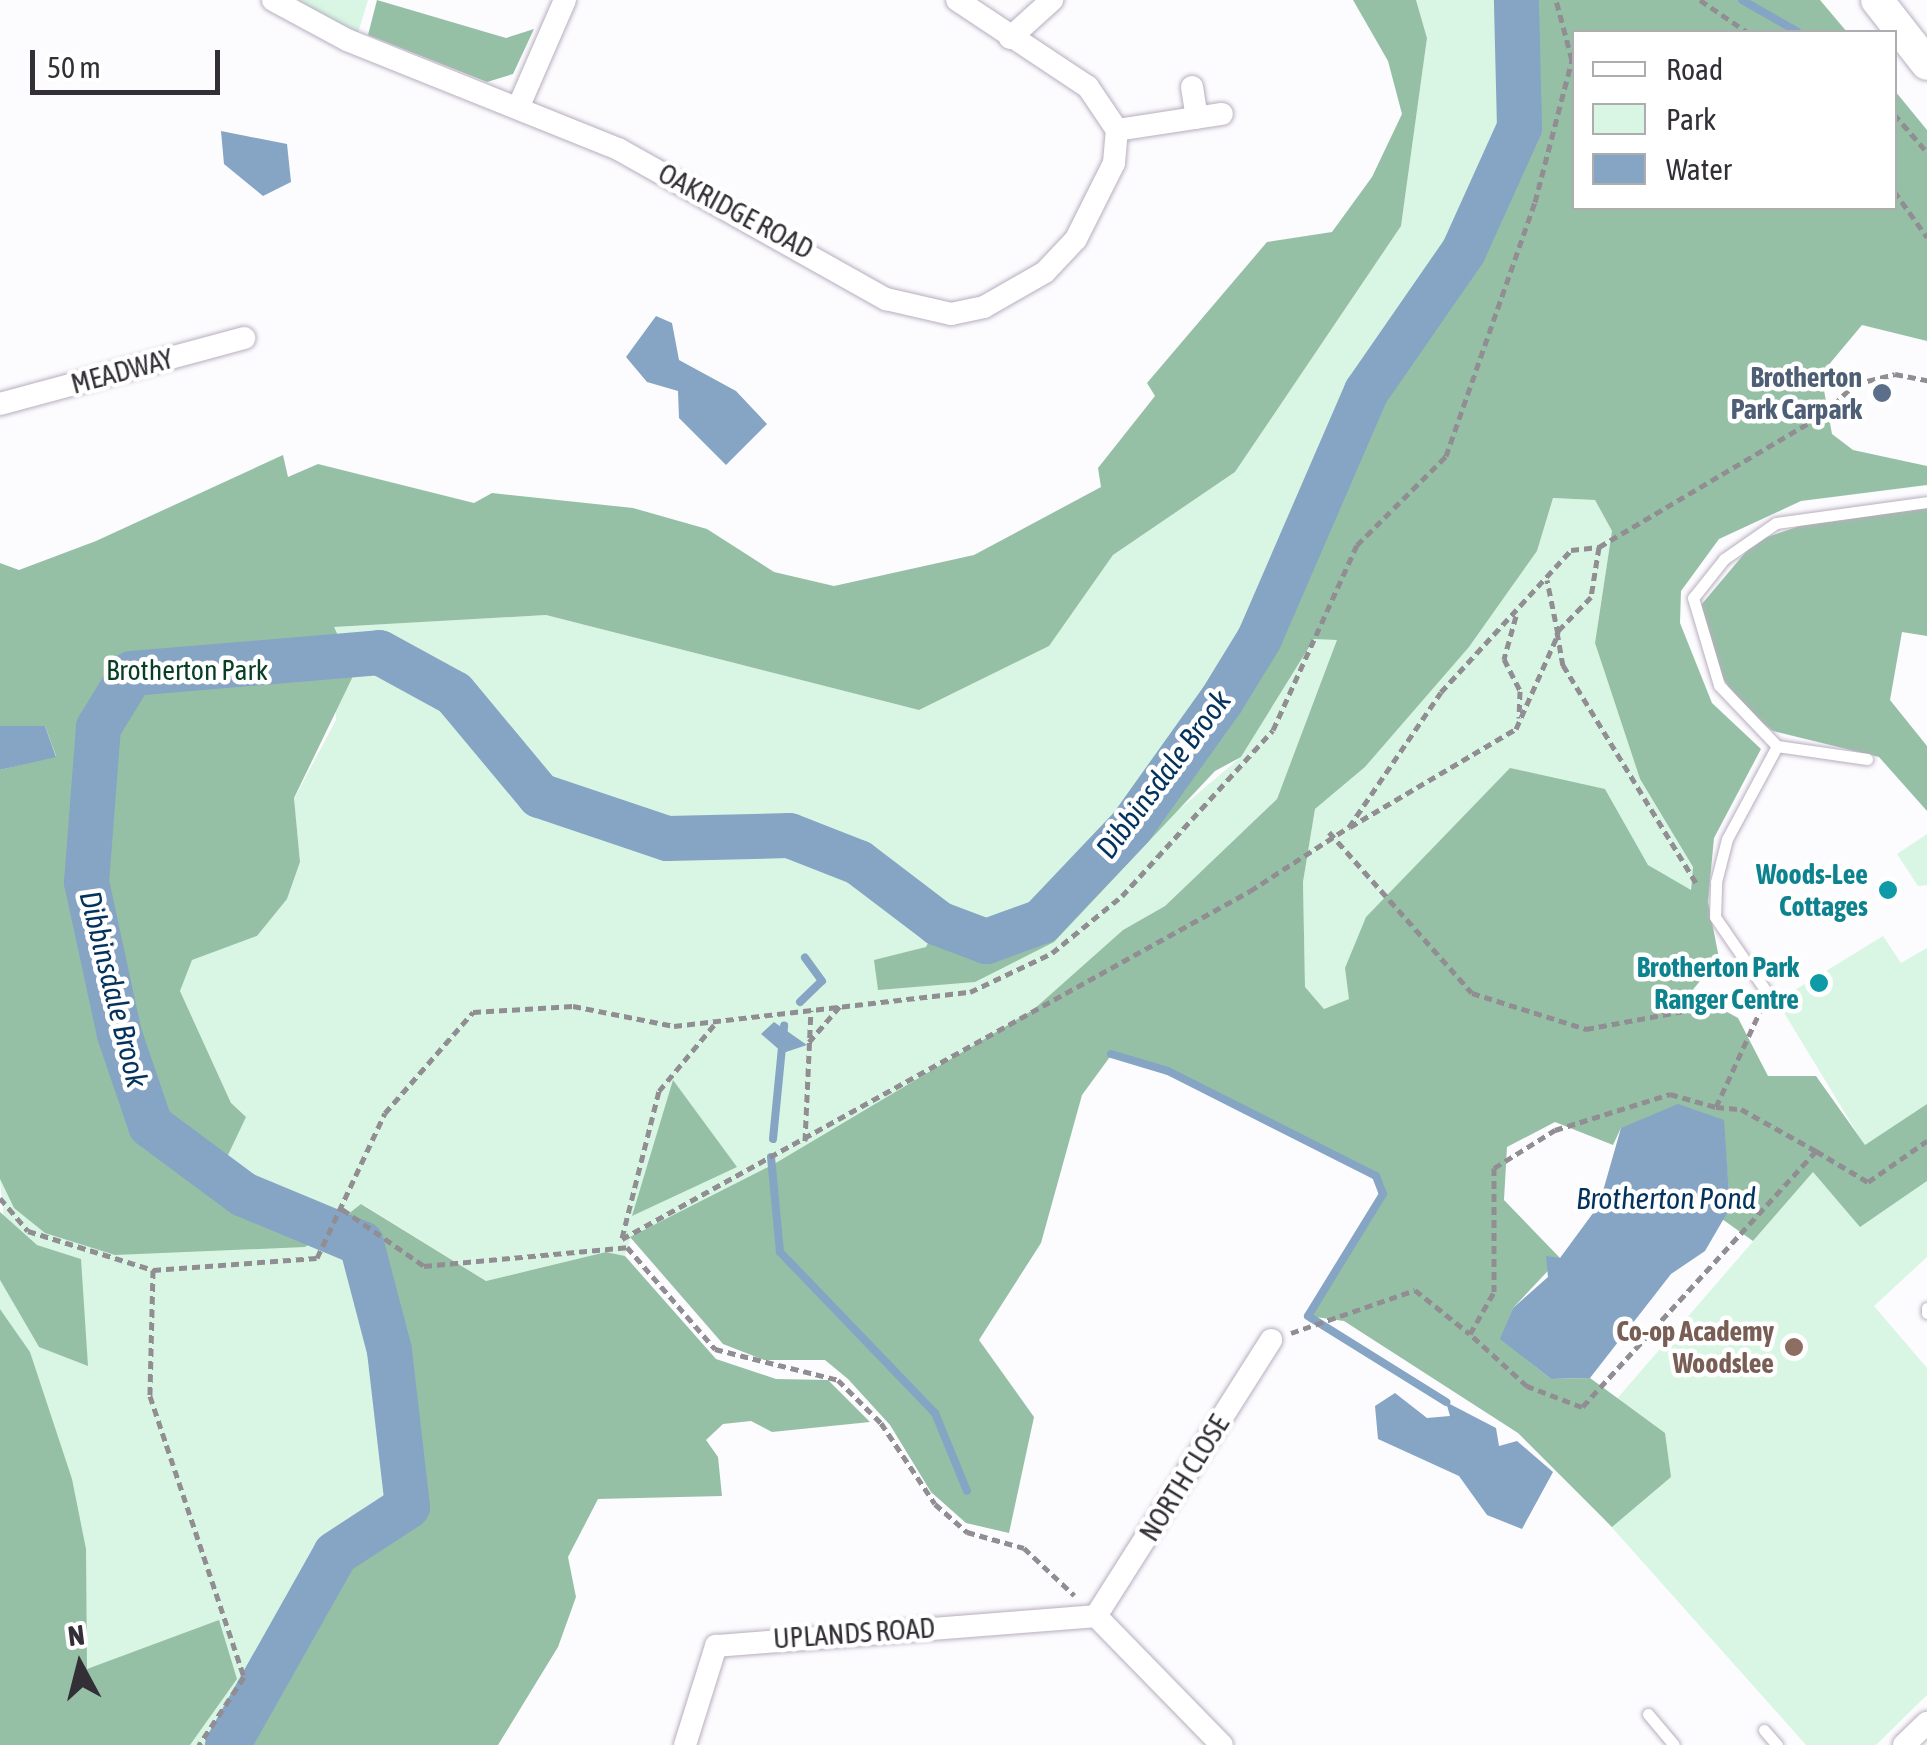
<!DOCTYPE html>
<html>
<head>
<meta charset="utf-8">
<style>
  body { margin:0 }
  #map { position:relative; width:1927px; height:1745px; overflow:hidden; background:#fcfbfe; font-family:"Asap Condensed",sans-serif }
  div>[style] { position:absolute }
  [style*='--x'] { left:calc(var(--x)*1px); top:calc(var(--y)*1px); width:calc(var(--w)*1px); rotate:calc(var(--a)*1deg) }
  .green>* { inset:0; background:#d8f6e3 }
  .forest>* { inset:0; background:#96c0a6 }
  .water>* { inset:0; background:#86a4c4 }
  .stream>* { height:8px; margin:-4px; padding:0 4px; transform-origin:4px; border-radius:4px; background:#86a4c4 }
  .river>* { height:45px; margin:-22.5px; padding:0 22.5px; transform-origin:22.5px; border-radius:22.5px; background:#86a4c4 }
  .path>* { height:5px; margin-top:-2.5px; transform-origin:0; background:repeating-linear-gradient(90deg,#918e93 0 8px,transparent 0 13px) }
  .roads { filter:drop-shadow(0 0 2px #b7aebf) drop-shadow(0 0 2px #b7aebf) }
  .lane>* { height:11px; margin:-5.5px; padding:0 5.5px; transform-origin:5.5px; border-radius:5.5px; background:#fff }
  .street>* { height:22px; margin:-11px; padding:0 11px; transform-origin:11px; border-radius:11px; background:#fff }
  .secondary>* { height:32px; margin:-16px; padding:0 16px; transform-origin:16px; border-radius:16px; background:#fff }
  .dots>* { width:28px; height:28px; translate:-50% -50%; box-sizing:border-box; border:5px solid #fff; border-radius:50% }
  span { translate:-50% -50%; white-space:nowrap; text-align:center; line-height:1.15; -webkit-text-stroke:9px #fff; paint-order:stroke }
  .street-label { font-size:28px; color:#332f36 }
  .service-label { font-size:28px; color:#4e5e75; font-weight:700 }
  .right { translate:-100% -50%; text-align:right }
  .park-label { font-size:28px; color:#073e25 }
  .culture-label { font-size:28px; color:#0d838f; font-weight:700 }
  .education-label { font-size:28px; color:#785e54; font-weight:700 }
  .water-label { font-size:30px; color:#03335d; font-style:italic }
  .legend { position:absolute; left:1572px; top:30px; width:325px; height:180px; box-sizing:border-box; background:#fff; border:2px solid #adacaf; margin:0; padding:12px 18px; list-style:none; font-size:30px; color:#332f36 }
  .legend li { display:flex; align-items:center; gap:20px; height:50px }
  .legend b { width:50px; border:2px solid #adacaf }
  .north { position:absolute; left:30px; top:1615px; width:100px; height:100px; -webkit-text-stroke:8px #fff; paint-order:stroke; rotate:353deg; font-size:28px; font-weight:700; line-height:40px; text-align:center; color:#332f36 }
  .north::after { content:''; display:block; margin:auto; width:35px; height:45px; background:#332f36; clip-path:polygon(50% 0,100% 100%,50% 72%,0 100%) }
  .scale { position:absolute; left:30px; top:50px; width:190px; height:45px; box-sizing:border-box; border:5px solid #332f36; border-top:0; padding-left:12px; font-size:30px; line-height:35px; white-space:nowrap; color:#332f36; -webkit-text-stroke:8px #fff; paint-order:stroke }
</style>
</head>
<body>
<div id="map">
  <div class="green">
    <i style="clip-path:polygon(292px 0,368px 0,358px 33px)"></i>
    <i style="clip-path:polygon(1416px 0,1516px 0,1519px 127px,1463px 251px,1366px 391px,1259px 638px,1131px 826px,1041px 921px,986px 941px,874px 960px,975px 982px,1241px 757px,1314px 638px,1338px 640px,1277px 799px,1165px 906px,1123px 930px,1033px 1010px,774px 1164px,631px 1237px,625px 1256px,606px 1252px,486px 1281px,362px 1204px,330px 1230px,361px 1243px,389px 1350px,407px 1506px,335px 1553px,227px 1745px,190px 1745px,237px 1679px,87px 1670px,84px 1610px,30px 1352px,0 1309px,0 1280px,39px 1347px,81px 1259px,37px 1245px,4px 1221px,0 1179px,14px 1208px,328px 1230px,218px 1176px,231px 1103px,180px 991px,191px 960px,257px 936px,287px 899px,300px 862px,294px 799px,336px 720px,333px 627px,546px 615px,919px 710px,1048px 646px,1113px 555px,1235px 472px,1401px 226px,1427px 38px)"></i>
    <i style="clip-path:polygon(1553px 498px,1595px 500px,1612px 531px,1595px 643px,1640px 779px,1693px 867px,1690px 891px,1648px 865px,1605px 789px,1408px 875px,1366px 917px,1349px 999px,1324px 1009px,1305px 987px,1303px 882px,1315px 809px,1365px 767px,1469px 647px,1537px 551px)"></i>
    <i style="clip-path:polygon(1927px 834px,1927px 885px,1918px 886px,1897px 854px)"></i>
    <i style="clip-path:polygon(1883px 936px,1901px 963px,1927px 948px,1927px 1104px,1865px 1146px,1777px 1001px)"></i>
    <i style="clip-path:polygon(1813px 1172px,1860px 1226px,1927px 1181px,1927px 1257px,1874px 1306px,1927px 1368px,1927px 1695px,1876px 1745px,1806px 1745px,1558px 1467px)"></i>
  </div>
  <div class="forest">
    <i style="clip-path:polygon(377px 0,506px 38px,534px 29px,513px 74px,487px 82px,368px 35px)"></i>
    <i style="clip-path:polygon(1353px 0,1416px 0,1427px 38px,1401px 226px,1235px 472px,1113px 555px,1049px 646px,919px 710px,546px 615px,334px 627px,355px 672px,294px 798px,300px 862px,287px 899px,257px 936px,192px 960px,180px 991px,231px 1103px,246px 1117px,218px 1176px,329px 1229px,361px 1204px,486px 1281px,606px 1252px,625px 1256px,716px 1359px,776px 1379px,828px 1380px,870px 1422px,772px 1432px,751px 1421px,723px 1424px,706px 1440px,718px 1457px,722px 1496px,598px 1499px,568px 1557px,576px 1597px,558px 1647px,498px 1745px,227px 1745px,335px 1553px,407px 1506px,389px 1350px,361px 1243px,329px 1230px,305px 1247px,115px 1255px,45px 1233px,14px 1208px,0 1179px,0 770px,56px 756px,45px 726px,0 726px,0 563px,19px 570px,96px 541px,283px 455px,288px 477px,318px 464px,474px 503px,492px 493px,633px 508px,707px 529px,774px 572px,834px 586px,974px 555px,1101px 487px,1098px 468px,1155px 396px,1147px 383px,1267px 242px,1332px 232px,1372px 177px,1402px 114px,1388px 61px)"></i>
    <i style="clip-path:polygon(evenodd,1516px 0,1820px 0,1847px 32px,1574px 32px,1574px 208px,1894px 208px,1895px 91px,1927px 130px,1927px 341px,1862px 325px,1821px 374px,1832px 434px,1853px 450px,1927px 466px,1927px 485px,1801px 501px,1719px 539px,1681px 591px,1680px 623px,1712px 703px,1761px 749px,1714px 838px,1708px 902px,1719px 958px,1691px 992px,1738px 1018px,1768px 1076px,1816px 1076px,1865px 1145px,1927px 1104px,1927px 1181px,1860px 1227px,1813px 1172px,1753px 1241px,1722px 1219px,1730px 1208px,1723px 1120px,1621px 1128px,1613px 1145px,1555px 1122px,1507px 1147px,1504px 1200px,1560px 1258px,1513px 1308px,1501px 1339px,1551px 1379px,1590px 1378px,1665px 1433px,1671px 1477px,1612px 1527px,1518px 1433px,1344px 1321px,1308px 1316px,1382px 1195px,1376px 1176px,1168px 1071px,1112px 1054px,1082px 1095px,1041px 1243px,979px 1340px,1034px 1417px,1009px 1533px,966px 1523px,931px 1492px,890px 1425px,848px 1379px,825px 1360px,764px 1360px,723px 1344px,630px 1237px,774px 1164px,1033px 1010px,1123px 930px,1165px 906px,1277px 799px,1337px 640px,1314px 639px,1241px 757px,1215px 771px,1054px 942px,975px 982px,878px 990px,874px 960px,926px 947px,938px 923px,986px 941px,1041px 921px,1131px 826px,1221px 700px,1259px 638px,1366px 391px,1463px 251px,1519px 127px,1516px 0,1553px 498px,1595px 500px,1612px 531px,1595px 643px,1640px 779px,1693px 867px,1691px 890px,1648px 865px,1605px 789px,1510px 768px,1366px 917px,1345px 968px,1349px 999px,1324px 1009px,1305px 987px,1303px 882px,1315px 809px,1365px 767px,1469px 647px,1537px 551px,1553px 498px)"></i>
    <i style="clip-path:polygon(1927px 508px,1927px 636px,1902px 632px,1890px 700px,1927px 746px,1927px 811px,1879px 757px,1773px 731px,1744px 709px,1722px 677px,1701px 605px,1755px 541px,1818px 520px)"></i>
    <i style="clip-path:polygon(673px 1080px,737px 1167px,632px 1216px)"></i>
    <i style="clip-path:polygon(0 1212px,37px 1245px,81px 1259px,88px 1366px,39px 1347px,0 1280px)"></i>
    <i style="clip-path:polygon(0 1309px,30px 1352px,72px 1479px,86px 1549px,87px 1669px,219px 1620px,237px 1679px,190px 1745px,0 1745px)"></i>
  </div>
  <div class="water">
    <i style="clip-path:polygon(221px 131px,287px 144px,291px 182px,263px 196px,224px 164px)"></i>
    <i style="clip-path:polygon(656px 316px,672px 323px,679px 360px,736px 391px,767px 424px,726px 465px,679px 418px,678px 391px,647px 382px,626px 357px)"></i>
    <i style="clip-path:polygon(0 726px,45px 726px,56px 757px,0 770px)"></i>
    <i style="clip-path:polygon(774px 1022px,807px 1045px,783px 1053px,761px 1034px)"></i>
    <i style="clip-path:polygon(1678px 1104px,1724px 1120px,1730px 1208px,1705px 1251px,1671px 1274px,1590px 1378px,1551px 1379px,1500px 1339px,1513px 1308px,1548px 1277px,1546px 1256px,1560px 1258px,1599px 1205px,1621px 1128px)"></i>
    <i style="clip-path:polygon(1395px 1393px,1427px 1418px,1450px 1416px,1446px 1402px,1496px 1428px,1499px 1446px,1517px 1441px,1553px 1472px,1522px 1529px,1487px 1515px,1459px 1476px,1378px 1439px,1375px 1406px)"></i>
  </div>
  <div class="stream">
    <i style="--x:1742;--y:0;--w:64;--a:29.7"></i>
    <i style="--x:800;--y:1002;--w:30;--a:-44"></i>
    <i style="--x:822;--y:981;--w:29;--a:-126"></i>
    <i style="--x:1111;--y:1054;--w:59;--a:16.6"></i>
    <i style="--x:1168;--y:1071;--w:233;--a:26.8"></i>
    <i style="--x:1376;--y:1176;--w:19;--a:69"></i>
    <i style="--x:1383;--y:1194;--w:143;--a:121.6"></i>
    <i style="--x:1308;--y:1316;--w:163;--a:31.9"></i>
    <i style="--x:773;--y:1139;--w:114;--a:-84.4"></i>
    <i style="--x:771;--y:1157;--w:95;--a:84.6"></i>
    <i style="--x:780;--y:1252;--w:223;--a:46.1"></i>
    <i style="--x:935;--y:1413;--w:84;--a:67.7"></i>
  </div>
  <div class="river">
    <i style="--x:227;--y:1745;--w:220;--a:-60.6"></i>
    <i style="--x:335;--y:1553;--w:86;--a:-33.1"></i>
    <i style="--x:407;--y:1506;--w:157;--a:-96.6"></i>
    <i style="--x:389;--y:1350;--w:111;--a:-104.7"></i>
    <i style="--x:361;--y:1243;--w:128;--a:-157.4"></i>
    <i style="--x:243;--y:1194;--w:116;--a:-143.4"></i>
    <i style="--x:150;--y:1125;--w:96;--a:-108.8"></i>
    <i style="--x:119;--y:1034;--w:156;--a:-102.2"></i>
    <i style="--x:86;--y:882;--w:155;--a:-85.6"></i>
    <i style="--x:98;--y:727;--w:63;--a:-58.6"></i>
    <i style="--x:131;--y:673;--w:249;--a:-4.8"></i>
    <i style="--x:379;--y:652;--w:85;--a:28.7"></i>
    <i style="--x:454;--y:693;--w:133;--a:50.2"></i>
    <i style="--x:539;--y:795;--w:135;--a:18.6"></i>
    <i style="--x:667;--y:838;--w:122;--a:-1.4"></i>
    <i style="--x:789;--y:835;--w:74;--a:21.4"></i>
    <i style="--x:858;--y:862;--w:101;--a:37.3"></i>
    <i style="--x:938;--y:923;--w:51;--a:20.6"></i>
    <i style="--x:986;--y:941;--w:59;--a:-20"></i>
    <i style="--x:1041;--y:921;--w:131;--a:-46.5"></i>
    <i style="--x:1131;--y:826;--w:155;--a:-54.5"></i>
    <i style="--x:1221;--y:700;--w:73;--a:-58.5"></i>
    <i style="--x:1259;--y:638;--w:269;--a:-66.6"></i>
    <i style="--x:1366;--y:391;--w:170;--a:-55.3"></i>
    <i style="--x:1463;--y:251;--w:136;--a:-65.7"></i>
    <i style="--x:1519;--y:127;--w:127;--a:-91.4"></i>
  </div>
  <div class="path">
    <i style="--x:1700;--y:0;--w:57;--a:34.2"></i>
    <i style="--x:1894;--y:114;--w:50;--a:49"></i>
    <i style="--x:1894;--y:191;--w:57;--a:54.3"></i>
    <i style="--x:1599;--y:547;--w:51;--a:99.1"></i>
    <i style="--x:1591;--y:597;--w:49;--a:134.2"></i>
    <i style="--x:1557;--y:632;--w:34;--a:80"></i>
    <i style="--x:1563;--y:665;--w:255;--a:58.6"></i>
    <i style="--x:1516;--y:616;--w:45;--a:105.6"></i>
    <i style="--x:1504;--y:659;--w:36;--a:63"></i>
    <i style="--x:1520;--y:691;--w:27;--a:92"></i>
    <i style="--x:1350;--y:827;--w:193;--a:-30.6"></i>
    <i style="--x:1516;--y:729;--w:104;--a:-66.1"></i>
    <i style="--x:1558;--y:634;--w:55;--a:-101.5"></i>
    <i style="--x:1329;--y:832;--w:215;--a:48.4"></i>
    <i style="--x:1472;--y:993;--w:120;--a:17.5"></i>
    <i style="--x:1586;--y:1029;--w:167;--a:-10.4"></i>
    <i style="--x:809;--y:1042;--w:48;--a:-49.3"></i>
    <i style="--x:1716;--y:1107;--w:25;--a:5"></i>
    <i style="--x:1741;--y:1109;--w:86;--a:29.2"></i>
    <i style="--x:1816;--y:1151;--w:347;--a:132.4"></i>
    <i style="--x:1582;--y:1407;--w:59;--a:-159.1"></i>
    <i style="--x:1527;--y:1386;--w:77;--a:-137.6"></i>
    <i style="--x:1470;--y:1334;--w:48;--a:-60.3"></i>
    <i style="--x:1494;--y:1292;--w:124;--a:-90"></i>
    <i style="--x:1494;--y:1168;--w:72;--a:-31.9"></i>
    <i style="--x:1555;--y:1130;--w:121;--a:-17.4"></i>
    <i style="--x:1670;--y:1094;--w:48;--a:15.8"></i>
    <i style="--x:1716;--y:1107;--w:108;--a:-65.3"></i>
    <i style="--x:805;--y:1141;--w:131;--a:-87.4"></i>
    <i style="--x:1816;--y:1151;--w:61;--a:30.8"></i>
    <i style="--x:1868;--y:1182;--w:72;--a:-34.8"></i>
    <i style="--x:0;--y:1198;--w:43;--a:49.7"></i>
    <i style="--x:28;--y:1231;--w:131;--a:17.3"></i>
    <i style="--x:153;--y:1270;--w:126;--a:91.4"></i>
    <i style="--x:150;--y:1396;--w:296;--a:71.5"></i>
    <i style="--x:244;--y:1677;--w:82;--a:123.5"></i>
    <i style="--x:342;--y:1209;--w:100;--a:34.8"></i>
    <i style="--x:424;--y:1266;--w:204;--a:-5.3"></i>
    <i style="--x:622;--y:1238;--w:152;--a:-75.9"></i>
    <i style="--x:659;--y:1091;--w:86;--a:-50.2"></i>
    <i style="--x:622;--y:1239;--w:718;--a:-28.99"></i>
    <i style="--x:1250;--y:891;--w:118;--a:-32.9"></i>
    <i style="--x:1349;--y:827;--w:163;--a:-55.7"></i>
    <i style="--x:1441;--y:692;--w:193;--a:-47.5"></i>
    <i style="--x:1571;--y:550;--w:28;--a:-6"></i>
    <i style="--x:1599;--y:547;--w:261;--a:-30.6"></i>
    <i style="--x:1824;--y:414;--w:43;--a:-44.1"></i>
    <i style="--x:1855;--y:384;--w:41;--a:-14"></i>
    <i style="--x:1895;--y:374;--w:33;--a:11"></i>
    <i style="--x:627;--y:1247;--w:135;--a:49.2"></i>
    <i style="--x:715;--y:1349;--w:127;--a:14.1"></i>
    <i style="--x:838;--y:1380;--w:61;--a:45"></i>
    <i style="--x:881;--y:1423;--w:97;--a:56.3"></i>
    <i style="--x:935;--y:1504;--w:43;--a:41.2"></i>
    <i style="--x:967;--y:1532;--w:59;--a:15.7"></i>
    <i style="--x:1024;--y:1548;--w:69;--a:43.2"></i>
    <i style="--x:153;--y:1270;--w:164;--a:-4.2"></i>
    <i style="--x:317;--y:1258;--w:160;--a:-64.9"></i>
    <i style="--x:385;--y:1113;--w:134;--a:-48.9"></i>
    <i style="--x:473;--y:1012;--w:100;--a:-3.4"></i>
    <i style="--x:573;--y:1006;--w:103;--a:11.2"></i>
    <i style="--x:674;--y:1026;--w:298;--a:-6.6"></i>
    <i style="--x:970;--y:992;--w:91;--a:-25.4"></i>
    <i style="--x:1052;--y:953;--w:90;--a:-39.2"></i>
    <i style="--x:1122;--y:896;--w:224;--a:-47.7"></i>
    <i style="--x:1273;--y:730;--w:203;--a:-65.6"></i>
    <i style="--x:1357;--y:545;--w:126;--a:-45"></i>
    <i style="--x:1446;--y:456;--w:269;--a:-70.7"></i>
    <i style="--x:1535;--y:202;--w:147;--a:-75.4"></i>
    <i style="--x:1572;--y:60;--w:62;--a:-104.9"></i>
    <i style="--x:1291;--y:1333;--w:131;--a:-19.1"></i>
    <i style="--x:1415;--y:1290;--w:70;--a:38.7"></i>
  </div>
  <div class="roads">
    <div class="lane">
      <i style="--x:1777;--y:746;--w:91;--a:8.2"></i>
      <i style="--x:1768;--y:994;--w:93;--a:-124.5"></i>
      <i style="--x:1715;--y:917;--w:35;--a:-88"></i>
      <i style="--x:1716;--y:882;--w:44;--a:-75.7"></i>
      <i style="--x:1727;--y:839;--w:106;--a:-61.7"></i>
      <i style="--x:1777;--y:746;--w:84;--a:-133.6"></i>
      <i style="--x:1719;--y:685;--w:91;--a:-106.6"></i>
      <i style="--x:1693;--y:598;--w:50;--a:-51.5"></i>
      <i style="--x:1724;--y:559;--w:63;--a:-34.7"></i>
      <i style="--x:1776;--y:523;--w:152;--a:-7.9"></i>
      <i style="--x:1927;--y:1308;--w:5;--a:90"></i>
      <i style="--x:1648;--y:1714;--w:40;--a:50"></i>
      <i style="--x:1764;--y:1730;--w:20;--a:49"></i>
    </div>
    <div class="street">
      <i style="--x:273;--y:0;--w:84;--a:28.4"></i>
      <i style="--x:347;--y:40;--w:294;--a:21.9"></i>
      <i style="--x:620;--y:150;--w:305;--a:29.3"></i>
      <i style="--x:886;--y:299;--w:67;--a:13"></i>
      <i style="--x:951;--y:314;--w:34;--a:-12"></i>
      <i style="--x:984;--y:307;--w:70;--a:-29.8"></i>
      <i style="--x:1045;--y:272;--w:45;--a:-46.8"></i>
      <i style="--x:1076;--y:239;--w:85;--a:-63.4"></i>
      <i style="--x:1114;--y:163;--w:33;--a:-85"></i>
      <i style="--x:1117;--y:130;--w:52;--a:-124"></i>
      <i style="--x:1088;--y:87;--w:157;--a:-146.4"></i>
      <i style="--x:1010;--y:38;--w:57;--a:-42.1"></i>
      <i style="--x:1192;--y:87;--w:31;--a:81"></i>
      <i style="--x:518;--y:108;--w:118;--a:-66.5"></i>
      <i style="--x:1117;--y:130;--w:106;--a:-8.7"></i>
      <i style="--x:0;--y:404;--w:253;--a:-15.1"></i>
      <i style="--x:1096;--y:1616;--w:327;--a:-57.6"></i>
      <i style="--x:1096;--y:1616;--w:180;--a:45.7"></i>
      <i style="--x:685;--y:1745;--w:104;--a:-72.6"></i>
      <i style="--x:716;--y:1646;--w:381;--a:-4.5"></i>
      <i style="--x:1904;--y:1745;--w:32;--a:-44"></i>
    </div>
    <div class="secondary">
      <i style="--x:1877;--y:0;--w:81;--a:52"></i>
    </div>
  </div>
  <div class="dots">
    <i style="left:1882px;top:393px;background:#5c6f8a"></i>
    <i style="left:1888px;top:890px;background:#0f9aa8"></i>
    <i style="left:1819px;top:983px;background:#0f9aa8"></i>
    <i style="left:1794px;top:1347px;background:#8d6e63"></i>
  </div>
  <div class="street-label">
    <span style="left:736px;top:211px;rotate:28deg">OAKRIDGE ROAD</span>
    <span style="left:122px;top:371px;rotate:-15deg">MEADWAY</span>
    <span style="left:1184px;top:1478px;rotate:-58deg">NORTH CLOSE</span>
    <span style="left:854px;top:1633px;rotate:-4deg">UPLANDS ROAD</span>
  </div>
  <div class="service-label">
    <span class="right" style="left:1862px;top:393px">Brotherton<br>Park Carpark</span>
  </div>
  <div class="park-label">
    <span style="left:187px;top:670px">Brotherton Park</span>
  </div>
  <div class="culture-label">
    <span class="right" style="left:1868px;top:890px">Woods-Lee<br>Cottages</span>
    <span class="right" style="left:1799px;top:983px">Brotherton Park<br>Ranger Centre</span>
  </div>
  <div class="education-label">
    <span class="right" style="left:1774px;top:1347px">Co-op Academy<br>Woodslee</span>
  </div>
  <div class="water-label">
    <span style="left:1163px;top:774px;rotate:-53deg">Dibbinsdale Brook</span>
    <span style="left:114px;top:989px;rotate:76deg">Dibbinsdale Brook</span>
    <span style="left:1666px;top:1198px">Brotherton Pond</span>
  </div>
  <ul class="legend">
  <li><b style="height:12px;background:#fff"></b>Road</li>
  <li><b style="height:28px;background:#d8f6e3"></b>Park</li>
  <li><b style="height:28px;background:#86a4c4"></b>Water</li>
  </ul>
  <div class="north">N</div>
  <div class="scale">50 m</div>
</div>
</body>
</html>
